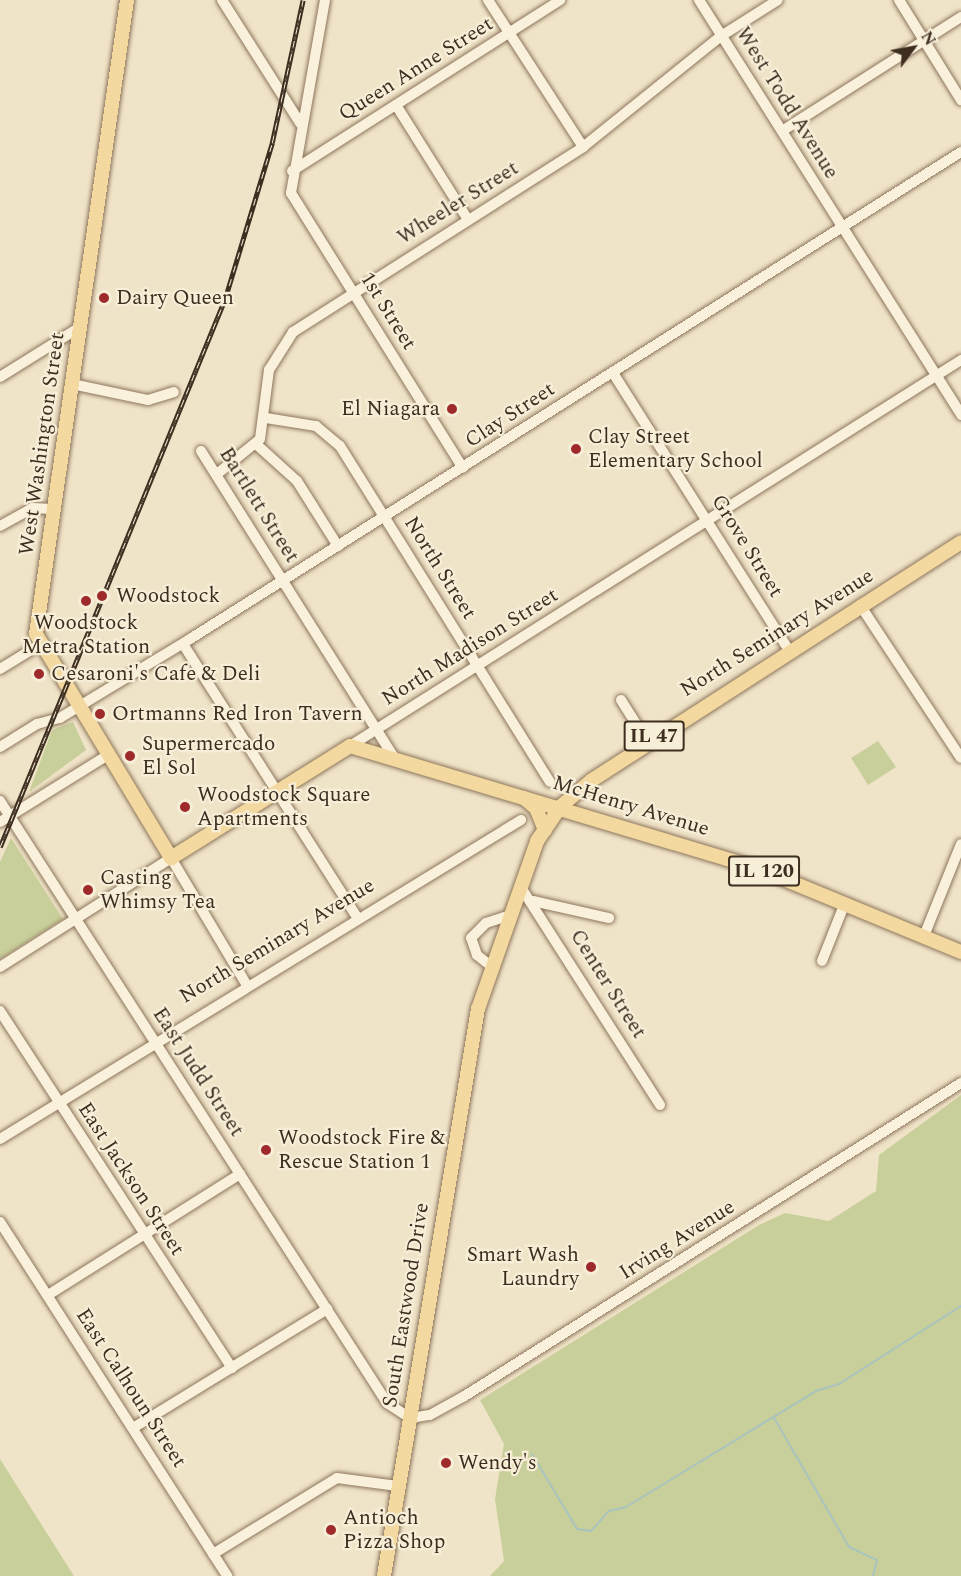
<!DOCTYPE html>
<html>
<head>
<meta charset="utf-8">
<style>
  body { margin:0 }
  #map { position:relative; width:961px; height:1576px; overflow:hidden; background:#f0e4c8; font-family:Spectral,serif }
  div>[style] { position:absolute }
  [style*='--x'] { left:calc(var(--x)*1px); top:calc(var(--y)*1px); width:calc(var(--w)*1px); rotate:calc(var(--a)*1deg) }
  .green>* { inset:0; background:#c9cf9b }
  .stream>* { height:2px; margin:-1px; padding:0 1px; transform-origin:1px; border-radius:1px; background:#a9c4bc }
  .roads { filter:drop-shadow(0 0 2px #8d765c) drop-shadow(0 0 2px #8d765c) }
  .minor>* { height:10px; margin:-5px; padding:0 5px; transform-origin:5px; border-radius:5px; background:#faf1dc }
  .major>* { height:14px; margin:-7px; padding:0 7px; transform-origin:7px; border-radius:7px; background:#f3d9a0 }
  .rail>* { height:4.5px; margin-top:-2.25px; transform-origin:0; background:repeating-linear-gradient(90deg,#f7eed8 0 7px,#3d2e20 0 14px); box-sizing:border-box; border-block:2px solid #3d2e20 }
  .dots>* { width:16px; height:16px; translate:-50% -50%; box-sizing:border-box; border:3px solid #f7eed8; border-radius:50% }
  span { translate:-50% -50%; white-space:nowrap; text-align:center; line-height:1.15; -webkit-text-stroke:4.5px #f7eed8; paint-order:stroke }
  .shield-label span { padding:2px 4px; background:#f7eed8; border:2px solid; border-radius:4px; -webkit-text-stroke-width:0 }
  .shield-label { font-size:20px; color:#3d2e20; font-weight:700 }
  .street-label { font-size:21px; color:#3d2e20 }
  .poi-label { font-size:21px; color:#3d2e20 }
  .left { translate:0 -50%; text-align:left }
  .right { translate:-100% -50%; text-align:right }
  .north { position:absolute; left:883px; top:18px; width:60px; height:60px; -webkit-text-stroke:4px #f7eed8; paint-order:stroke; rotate:58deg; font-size:16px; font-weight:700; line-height:24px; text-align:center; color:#3d2e20 }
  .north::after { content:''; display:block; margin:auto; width:21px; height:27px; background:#3d2e20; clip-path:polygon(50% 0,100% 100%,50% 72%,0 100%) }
</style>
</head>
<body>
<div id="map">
  <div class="green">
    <i style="clip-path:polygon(73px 722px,86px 750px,29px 792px,52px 730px)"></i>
    <i style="clip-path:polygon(878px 741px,896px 767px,868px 785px,851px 758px)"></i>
    <i style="clip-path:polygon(11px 838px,63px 919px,0 959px,0 862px)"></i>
    <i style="clip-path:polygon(961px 1095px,961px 1576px,490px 1576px,504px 1561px,495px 1499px,504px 1444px,480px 1400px,759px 1225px,785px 1213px,829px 1221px,876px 1191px,879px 1155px)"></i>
    <i style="clip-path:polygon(0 1459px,74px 1576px,0 1576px)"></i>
  </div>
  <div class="stream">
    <i style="--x:774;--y:1418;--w:149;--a:59.8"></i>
    <i style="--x:849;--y:1547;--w:31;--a:25"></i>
    <i style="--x:877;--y:1560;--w:16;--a:104"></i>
    <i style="--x:532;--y:1454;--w:87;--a:59"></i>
    <i style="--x:577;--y:1529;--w:14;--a:8"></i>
    <i style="--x:591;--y:1531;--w:27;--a:-48"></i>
    <i style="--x:609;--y:1511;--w:17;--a:-13"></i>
    <i style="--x:626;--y:1507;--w:223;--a:-31.4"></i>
    <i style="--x:816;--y:1391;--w:24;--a:-17"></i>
    <i style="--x:839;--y:1384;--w:145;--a:-32.6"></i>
  </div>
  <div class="roads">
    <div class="minor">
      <i style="--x:222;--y:0;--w:146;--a:57.6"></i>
      <i style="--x:325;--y:0;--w:196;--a:100"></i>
      <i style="--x:291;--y:193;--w:324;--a:58"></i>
      <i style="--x:488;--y:0;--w:175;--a:57.1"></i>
      <i style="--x:699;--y:0;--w:491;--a:57.7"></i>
      <i style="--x:899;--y:0;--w:118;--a:58.2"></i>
      <i style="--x:396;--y:105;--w:136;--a:57.9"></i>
      <i style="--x:782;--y:131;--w:212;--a:-32.5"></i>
      <i style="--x:292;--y:171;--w:318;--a:-32.5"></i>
      <i style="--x:613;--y:373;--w:328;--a:57.6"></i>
      <i style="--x:0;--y:377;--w:94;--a:-32"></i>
      <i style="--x:72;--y:384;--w:78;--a:11.9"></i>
      <i style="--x:148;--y:400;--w:27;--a:-17"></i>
      <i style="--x:266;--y:418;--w:51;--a:9.1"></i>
      <i style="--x:316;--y:426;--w:31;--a:40"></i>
      <i style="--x:340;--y:446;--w:396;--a:58"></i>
      <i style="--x:256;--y:444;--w:55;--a:42.1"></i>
      <i style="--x:297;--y:481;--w:77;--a:57.8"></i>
      <i style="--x:201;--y:451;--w:364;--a:57.8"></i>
      <i style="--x:217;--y:474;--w:55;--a:-39.1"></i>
      <i style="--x:260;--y:439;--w:70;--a:-82.6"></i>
      <i style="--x:269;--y:370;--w:45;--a:-57.7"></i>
      <i style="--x:293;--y:332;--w:344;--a:-32.5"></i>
      <i style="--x:583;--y:147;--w:177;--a:-38.8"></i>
      <i style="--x:721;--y:36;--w:67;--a:-32.3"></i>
      <i style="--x:0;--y:526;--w:37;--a:-29"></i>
      <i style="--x:32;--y:508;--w:21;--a:3"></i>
      <i style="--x:860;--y:605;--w:183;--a:56.6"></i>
      <i style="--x:183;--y:644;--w:324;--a:57.5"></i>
      <i style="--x:0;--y:669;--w:46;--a:-31.6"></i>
      <i style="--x:621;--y:700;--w:49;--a:57.6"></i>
      <i style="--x:350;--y:746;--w:723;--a:-32.28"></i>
      <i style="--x:0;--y:747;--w:44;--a:-31.9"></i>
      <i style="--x:37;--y:724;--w:24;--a:-15"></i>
      <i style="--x:60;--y:718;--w:152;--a:-31.3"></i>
      <i style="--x:190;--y:639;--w:912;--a:-32.28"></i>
      <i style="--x:0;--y:801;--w:716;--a:57.26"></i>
      <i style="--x:387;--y:1403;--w:27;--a:33"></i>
      <i style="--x:410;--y:1418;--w:20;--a:-9"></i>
      <i style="--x:430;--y:1415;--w:38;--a:-29"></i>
      <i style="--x:463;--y:1397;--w:589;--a:-32.23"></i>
      <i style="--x:0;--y:822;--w:127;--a:-31.8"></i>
      <i style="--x:520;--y:886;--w:260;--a:57.4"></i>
      <i style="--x:533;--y:901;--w:78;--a:12.6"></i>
      <i style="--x:924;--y:936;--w:99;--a:-68.1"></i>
      <i style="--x:822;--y:961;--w:62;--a:-68.4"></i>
      <i style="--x:491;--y:966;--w:18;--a:-142"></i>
      <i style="--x:477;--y:955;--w:18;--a:-109"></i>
      <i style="--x:471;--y:938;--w:21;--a:-45"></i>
      <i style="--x:486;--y:923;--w:23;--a:-18"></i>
      <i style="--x:0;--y:967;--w:203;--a:-32.5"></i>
      <i style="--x:171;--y:858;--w:147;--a:59.2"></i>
      <i style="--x:0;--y:1011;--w:426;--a:57"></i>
      <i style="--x:0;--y:1139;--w:611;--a:-31.48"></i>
      <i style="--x:0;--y:1222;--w:421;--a:57.3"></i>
      <i style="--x:48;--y:1295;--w:227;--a:-32.2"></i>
      <i style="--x:133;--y:1428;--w:228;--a:-31.5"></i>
      <i style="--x:213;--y:1554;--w:145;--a:-31.5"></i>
      <i style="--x:337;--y:1478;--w:61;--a:7.6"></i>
    </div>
    <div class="major">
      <i style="--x:127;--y:0;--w:640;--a:98.17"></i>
      <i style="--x:36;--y:634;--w:262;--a:58.9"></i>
      <i style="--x:171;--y:858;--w:211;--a:-32"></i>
      <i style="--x:350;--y:746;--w:425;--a:16.7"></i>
      <i style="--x:757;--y:868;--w:221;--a:22.4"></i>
      <i style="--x:524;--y:798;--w:16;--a:40"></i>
      <i style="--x:536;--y:808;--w:24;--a:68"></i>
      <i style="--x:384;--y:1576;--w:575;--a:-80.59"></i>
      <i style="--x:478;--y:1009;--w:178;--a:-70.6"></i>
      <i style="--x:537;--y:841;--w:42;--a:-55.6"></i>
      <i style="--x:561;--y:806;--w:40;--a:-40"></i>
      <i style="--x:592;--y:780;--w:439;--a:-32.8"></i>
    </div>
  </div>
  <div class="rail">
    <i style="--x:0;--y:847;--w:592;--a:-67.68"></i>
    <i style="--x:225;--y:299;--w:163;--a:-73.2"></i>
    <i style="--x:272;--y:143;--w:146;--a:-77.8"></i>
  </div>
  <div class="dots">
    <i style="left:104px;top:298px;background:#9e2a2b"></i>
    <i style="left:452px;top:409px;background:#9e2a2b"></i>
    <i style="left:576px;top:449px;background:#9e2a2b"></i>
    <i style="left:102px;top:596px;background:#9e2a2b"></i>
    <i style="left:86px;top:601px;background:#9e2a2b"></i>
    <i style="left:39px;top:674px;background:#9e2a2b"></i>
    <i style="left:100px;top:714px;background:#9e2a2b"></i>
    <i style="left:130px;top:756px;background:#9e2a2b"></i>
    <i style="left:185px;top:807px;background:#9e2a2b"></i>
    <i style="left:88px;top:890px;background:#9e2a2b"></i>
    <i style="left:266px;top:1150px;background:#9e2a2b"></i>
    <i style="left:591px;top:1267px;background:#9e2a2b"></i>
    <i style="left:446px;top:1463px;background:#9e2a2b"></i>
    <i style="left:331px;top:1530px;background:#9e2a2b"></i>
  </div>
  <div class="shield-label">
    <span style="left:654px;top:736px">IL 47</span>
    <span style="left:764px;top:871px">IL 120</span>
  </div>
  <div class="street-label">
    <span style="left:416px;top:69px;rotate:-32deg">Queen Anne Street</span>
    <span style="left:787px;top:103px;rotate:58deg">West Todd Avenue</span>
    <span style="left:458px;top:203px;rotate:-32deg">Wheeler Street</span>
    <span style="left:388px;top:311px;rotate:58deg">1st Street</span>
    <span style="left:510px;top:415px;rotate:-33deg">Clay Street</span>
    <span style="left:42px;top:444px;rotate:-82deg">West Washington Street</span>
    <span style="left:259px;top:505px;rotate:58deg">Bartlett Street</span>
    <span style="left:747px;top:546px;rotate:58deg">Grove Street</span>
    <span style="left:440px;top:568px;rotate:58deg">North Street</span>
    <span style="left:777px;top:633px;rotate:-32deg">North Seminary Avenue</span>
    <span style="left:470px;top:647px;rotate:-32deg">North Madison Street</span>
    <span style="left:631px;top:806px;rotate:17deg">McHenry Avenue</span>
    <span style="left:277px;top:941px;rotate:-31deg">North Seminary Avenue</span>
    <span style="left:608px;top:984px;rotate:58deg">Center Street</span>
    <span style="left:198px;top:1072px;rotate:57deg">East Judd Street</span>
    <span style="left:131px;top:1179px;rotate:57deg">East Jackson Street</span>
    <span style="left:677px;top:1240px;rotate:-32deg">Irving Avenue</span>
    <span style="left:406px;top:1305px;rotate:-81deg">South Eastwood Drive</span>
    <span style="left:131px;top:1388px;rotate:57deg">East Calhoun Street</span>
  </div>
  <div class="poi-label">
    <span class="left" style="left:116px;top:298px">Dairy Queen</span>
    <span class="right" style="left:440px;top:409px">El Niagara</span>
    <span class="left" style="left:588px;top:449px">Clay Street<br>Elementary School</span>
    <span class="left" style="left:116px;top:596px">Woodstock</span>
    <span style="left:86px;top:635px">Woodstock<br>Metra Station</span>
    <span class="left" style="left:51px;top:674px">Cesaroni's Cafe &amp; Deli</span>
    <span class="left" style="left:112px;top:714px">Ortmanns Red Iron Tavern</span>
    <span class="left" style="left:142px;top:756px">Supermercado<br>El Sol</span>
    <span class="left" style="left:197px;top:807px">Woodstock Square<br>Apartments</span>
    <span class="left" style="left:100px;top:890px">Casting<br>Whimsy Tea</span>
    <span class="left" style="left:278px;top:1150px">Woodstock Fire &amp;<br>Rescue Station 1</span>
    <span class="right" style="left:579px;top:1267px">Smart Wash<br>Laundry</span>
    <span class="left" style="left:458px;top:1463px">Wendy's</span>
    <span class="left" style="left:343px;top:1530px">Antioch<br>Pizza Shop</span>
  </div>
  <div class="north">N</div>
</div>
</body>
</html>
